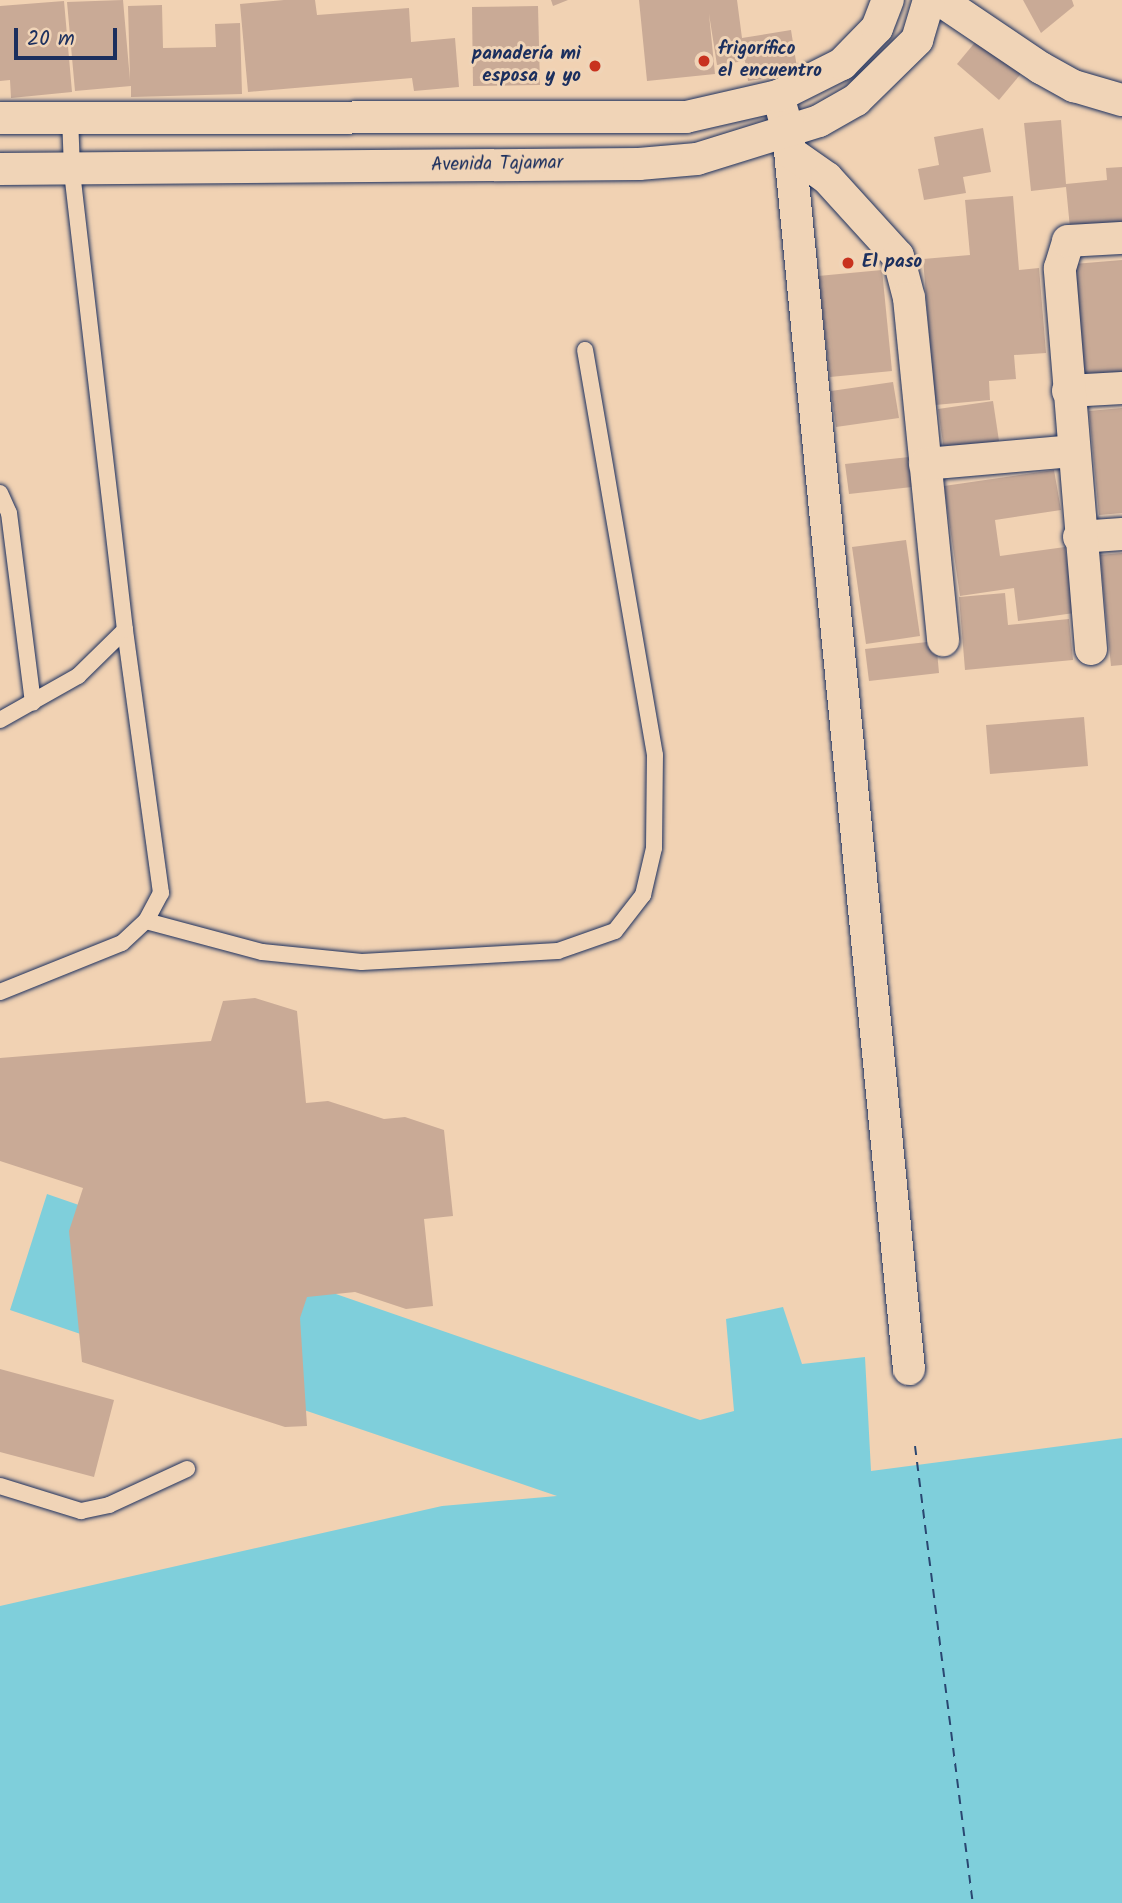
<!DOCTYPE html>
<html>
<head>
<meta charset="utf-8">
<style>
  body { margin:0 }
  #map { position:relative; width:1122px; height:1903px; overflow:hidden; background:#f1d2b3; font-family:Kalam,sans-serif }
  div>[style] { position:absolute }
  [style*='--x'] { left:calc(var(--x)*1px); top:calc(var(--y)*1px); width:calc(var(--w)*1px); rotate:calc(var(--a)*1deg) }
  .water>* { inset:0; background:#7fcfdb }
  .ferry>* { height:2px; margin-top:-1px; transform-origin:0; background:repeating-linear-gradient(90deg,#2a4771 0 9px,transparent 0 16px) }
  .building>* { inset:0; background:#c9aa96 }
  .roads { filter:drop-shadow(0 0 2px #1b2f5e) drop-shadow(0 0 2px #1b2f5e) }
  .service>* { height:16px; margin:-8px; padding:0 8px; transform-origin:8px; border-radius:8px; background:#f0d4b7 }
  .minor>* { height:32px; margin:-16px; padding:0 16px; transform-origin:16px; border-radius:16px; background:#f0d4b7 }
  .dots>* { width:19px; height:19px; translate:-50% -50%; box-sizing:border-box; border:4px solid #f0d4b7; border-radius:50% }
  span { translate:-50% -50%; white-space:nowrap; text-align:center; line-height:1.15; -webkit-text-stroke:6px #f0d4b7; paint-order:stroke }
  .poi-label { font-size:19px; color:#1b2f5e; font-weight:700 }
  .left { translate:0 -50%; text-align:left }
  .right { translate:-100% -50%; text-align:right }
  .street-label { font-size:19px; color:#1b2f5e }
  .scale { position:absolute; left:14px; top:28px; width:103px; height:32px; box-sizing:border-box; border:4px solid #1b2f5e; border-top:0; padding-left:9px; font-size:21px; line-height:24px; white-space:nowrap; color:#1b2f5e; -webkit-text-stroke:5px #f0d4b7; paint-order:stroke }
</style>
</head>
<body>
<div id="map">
  <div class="water">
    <i style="clip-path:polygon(47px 1194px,700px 1420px,734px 1411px,726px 1319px,783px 1307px,802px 1364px,865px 1357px,871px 1471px,1122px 1438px,1122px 1903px,0 1903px,0 1606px,442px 1506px,557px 1496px,10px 1310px)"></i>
  </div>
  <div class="ferry">
    <i style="--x:915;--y:1446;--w:461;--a:82.8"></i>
  </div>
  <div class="building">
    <i style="clip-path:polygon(123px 0,130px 80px,128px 6px,162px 5px,163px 48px,216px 47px,215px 24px,240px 23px,242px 94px,131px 97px,131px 86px,75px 91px,67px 2px)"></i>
    <i style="clip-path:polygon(284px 0,315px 0,317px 15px,409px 8px,411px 42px,455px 38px,459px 87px,414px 91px,412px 78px,248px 92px,240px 4px)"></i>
    <i style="clip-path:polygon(551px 0,568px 0,553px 6px)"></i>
    <i style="clip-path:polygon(639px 0,737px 0,742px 38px,791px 30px,798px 74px,748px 81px,745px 61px,717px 65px,709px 14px,715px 74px,647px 81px)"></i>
    <i style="clip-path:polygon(1023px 0,1072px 0,1074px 6px,1041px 33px)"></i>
    <i style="clip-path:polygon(64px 1px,72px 92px,11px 98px,10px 80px,0 81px,0 6px)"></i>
    <i style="clip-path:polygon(538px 6px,540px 85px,473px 86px,472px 7px)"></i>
    <i style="clip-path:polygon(982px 34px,1024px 70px,999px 100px,957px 64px)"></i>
    <i style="clip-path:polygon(1061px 120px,1066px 184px,1107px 180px,1106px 168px,1122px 167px,1122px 223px,1070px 228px,1066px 187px,1031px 191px,1024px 123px)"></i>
    <i style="clip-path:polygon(983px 128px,991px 172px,963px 177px,966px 193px,924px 200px,918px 169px,939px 165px,934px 137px)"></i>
    <i style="clip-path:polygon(1013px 196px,1019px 270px,1039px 268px,1046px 353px,1014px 355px,1016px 379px,989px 381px,990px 400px,935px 405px,923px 259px,970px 255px,965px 200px)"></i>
    <i style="clip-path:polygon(1122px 260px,1122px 376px,1084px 379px,1074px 264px)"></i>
    <i style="clip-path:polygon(882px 270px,892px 371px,830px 377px,818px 276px)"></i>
    <i style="clip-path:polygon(893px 382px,899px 418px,836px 427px,831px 391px)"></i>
    <i style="clip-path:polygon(993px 401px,999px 441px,944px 450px,938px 409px)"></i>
    <i style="clip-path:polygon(1122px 408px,1122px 513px,1099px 515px,1089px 411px)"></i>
    <i style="clip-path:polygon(909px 457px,912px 487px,849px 494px,845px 464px)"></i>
    <i style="clip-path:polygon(1054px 470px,1061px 510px,995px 520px,1000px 556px,1065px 547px,1074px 613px,1018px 621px,1014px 588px,960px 596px,944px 486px)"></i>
    <i style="clip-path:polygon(906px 540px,920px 636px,866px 644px,852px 547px)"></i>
    <i style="clip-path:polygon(1122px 553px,1122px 665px,1111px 666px,1100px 555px)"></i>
    <i style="clip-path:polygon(1005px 593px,1008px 625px,1069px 619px,1073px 660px,965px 670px,959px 597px)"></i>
    <i style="clip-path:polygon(936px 641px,939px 673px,869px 681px,865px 649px)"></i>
    <i style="clip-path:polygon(1084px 717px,1088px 766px,990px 774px,986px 725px)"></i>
    <i style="clip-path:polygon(255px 998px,297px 1011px,306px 1103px,328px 1101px,384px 1119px,405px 1117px,444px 1130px,453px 1216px,424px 1219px,433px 1306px,406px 1309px,355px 1292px,307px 1297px,300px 1318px,307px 1426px,285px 1427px,82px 1362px,69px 1231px,83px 1188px,0 1161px,0 1058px,211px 1041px,223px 1001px)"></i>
    <i style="clip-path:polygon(0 1369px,114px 1400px,94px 1477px,0 1452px)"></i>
  </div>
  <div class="roads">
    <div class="service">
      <i style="--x:0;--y:493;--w:22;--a:66"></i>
      <i style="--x:9;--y:513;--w:191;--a:82.8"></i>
      <i style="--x:0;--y:720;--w:90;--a:-29.4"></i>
      <i style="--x:78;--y:676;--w:66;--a:-44.4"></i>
      <i style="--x:146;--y:921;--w:120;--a:15"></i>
      <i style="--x:262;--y:952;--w:100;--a:5.7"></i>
      <i style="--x:362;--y:962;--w:196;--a:-3.2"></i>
      <i style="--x:558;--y:951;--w:60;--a:-19.3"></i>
      <i style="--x:615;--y:931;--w:46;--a:-52.1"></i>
      <i style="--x:643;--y:895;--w:48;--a:-76.8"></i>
      <i style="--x:654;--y:848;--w:93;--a:-89.4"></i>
      <i style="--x:655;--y:755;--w:411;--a:-99.8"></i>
      <i style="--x:0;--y:992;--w:131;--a:-21.9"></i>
      <i style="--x:122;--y:943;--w:33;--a:-43"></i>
      <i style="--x:146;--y:921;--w:32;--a:-62"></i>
      <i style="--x:161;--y:893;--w:265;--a:-97.8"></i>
      <i style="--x:125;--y:630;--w:464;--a:-96.6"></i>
      <i style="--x:72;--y:169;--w:51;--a:-92.2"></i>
      <i style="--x:0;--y:1486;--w:85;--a:17.2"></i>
      <i style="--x:81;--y:1511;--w:29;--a:-12"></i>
      <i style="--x:109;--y:1505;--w:86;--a:-24.8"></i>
    </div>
    <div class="minor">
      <i style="--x:940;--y:0;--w:122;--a:34"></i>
      <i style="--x:1041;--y:68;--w:38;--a:29"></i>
      <i style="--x:1074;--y:86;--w:50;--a:16.3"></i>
      <i style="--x:778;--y:96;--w:36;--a:74"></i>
      <i style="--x:788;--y:131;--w:1244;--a:84.42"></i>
      <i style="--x:0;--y:118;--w:686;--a:-0.08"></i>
      <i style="--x:686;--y:117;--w:94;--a:-12.9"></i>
      <i style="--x:778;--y:96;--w:72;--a:-26.6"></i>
      <i style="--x:842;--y:64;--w:50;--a:-45.8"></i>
      <i style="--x:877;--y:28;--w:30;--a:-69"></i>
      <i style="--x:790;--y:152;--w:45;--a:35.1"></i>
      <i style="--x:827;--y:178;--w:105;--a:47.7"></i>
      <i style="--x:898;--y:256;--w:43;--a:75.3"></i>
      <i style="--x:909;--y:298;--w:344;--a:84.3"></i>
      <i style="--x:0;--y:169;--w:639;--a:-0.45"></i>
      <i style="--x:639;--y:164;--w:58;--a:-4.9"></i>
      <i style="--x:697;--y:159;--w:128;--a:-17.3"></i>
      <i style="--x:819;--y:121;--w:43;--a:-29.6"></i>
      <i style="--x:856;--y:100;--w:86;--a:-44.5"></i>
      <i style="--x:917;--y:40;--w:42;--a:-73.3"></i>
      <i style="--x:1068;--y:391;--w:54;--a:-3.2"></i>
      <i style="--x:925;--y:464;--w:149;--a:-5"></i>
      <i style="--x:1079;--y:537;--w:43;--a:-4"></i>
      <i style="--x:1091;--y:649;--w:382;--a:-94.7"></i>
      <i style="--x:1060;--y:268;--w:28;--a:-73"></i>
      <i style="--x:1068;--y:241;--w:54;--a:-3.2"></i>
    </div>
  </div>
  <div class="dots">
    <i style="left:704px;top:61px;background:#c8321e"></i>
    <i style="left:595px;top:66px;background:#c8321e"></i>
    <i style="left:848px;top:263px;background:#c8321e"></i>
  </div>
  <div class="poi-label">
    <span class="left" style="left:718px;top:61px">frigorífico<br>el encuentro</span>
    <span class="right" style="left:581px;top:66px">panadería mi<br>esposa y yo</span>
    <span class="left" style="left:862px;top:263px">El paso</span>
  </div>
  <div class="street-label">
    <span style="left:497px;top:165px;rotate:-1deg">Avenida Tajamar</span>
  </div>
  <div class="scale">20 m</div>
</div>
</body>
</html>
